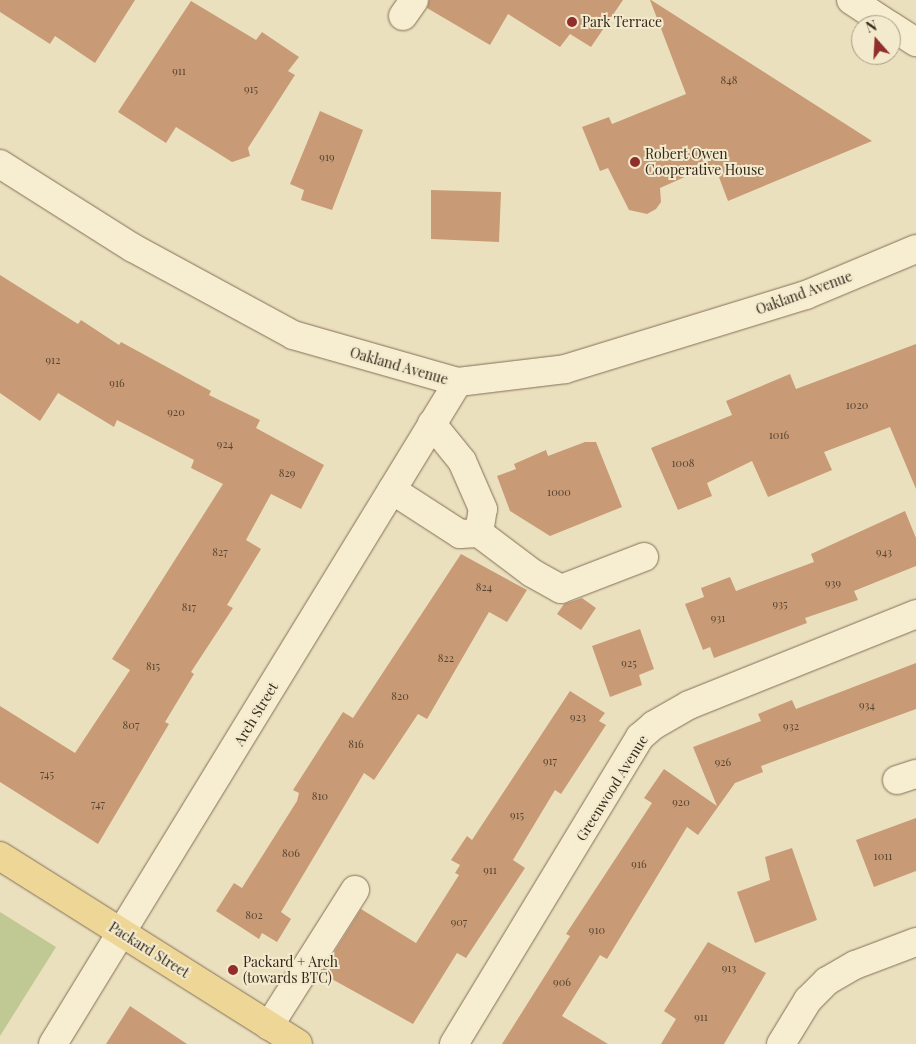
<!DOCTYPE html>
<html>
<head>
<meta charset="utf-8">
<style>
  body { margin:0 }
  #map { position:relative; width:916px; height:1044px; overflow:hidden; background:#ebe0be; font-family:"Playfair Display",serif }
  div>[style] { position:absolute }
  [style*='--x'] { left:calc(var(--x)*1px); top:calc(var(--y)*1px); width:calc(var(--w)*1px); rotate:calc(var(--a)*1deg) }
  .green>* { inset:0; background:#c0c893 }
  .building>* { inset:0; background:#c89b76 }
  .roads { filter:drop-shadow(0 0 1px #837058) drop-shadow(0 0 1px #837058) }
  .minor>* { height:28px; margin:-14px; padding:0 14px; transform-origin:14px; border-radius:14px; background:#f7edd1 }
  .major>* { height:28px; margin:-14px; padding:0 14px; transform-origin:14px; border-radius:14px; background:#eed796 }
  .dots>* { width:14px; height:14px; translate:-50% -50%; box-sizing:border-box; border:2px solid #f3eacd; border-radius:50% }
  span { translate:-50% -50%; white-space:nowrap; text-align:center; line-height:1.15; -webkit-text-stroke:4px #f3eacd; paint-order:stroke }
  .number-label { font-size:11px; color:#584532 }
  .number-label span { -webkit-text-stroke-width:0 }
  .poi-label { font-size:14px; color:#33281c }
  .left { translate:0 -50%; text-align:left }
  .street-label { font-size:14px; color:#33281c }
  .north { position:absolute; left:851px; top:15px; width:50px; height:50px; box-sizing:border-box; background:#f3eacd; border:1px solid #a69c86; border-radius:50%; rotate:341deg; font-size:14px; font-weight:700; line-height:20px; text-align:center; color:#33281c }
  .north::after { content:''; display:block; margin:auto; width:18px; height:22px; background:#8f2e2b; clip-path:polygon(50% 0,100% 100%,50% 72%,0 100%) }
</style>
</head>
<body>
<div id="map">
  <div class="green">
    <i style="clip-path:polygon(0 912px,56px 947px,0 1036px)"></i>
  </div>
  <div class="building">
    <i style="clip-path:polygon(0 0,135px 0,95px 63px,55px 36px,50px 44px,0 12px)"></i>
    <i style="clip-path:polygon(429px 0,623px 0,591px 47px,570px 34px,560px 47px,508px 14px,490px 45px,427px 8px)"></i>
    <i style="clip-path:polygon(650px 0,651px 0,872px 141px,728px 201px,714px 164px,660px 188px,661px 202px,656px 209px,647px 214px,629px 210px,608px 168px,600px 171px,582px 127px,609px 117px,612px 124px,686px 94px)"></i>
    <i style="clip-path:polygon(191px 1px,256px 40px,262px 32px,299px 57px,288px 71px,295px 75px,248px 148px,250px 156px,232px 162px,176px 127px,166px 143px,118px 112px)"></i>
    <i style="clip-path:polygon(320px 111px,363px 130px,332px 210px,301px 200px,304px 190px,290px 184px)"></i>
    <i style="clip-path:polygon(431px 190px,501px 192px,499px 242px,431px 239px)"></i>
    <i style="clip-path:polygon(0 275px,78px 324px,81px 320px,119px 345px,121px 342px,211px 391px,209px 395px,260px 420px,256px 428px,324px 465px,301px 509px,271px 494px,246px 540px,261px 549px,227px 605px,233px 608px,191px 672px,194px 674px,165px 722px,169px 724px,98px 844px,0 782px,0 706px,75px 753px,130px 670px,112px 659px,223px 484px,191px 468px,194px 460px,117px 420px,114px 427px,58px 393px,40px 421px,0 393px)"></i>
    <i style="clip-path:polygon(916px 344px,916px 489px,890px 427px,824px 452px,832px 470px,768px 497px,752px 461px,707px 483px,712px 496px,678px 510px,651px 448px,732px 415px,726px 401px,790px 374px,796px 389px)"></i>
    <i style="clip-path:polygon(585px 442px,596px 442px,622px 507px,550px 536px,510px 511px,497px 476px,516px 469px,514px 464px,546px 450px,548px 456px)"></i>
    <i style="clip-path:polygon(905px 511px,916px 538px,916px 566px,854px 591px,858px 600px,805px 618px,807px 623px,714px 658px,710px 647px,703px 650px,685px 604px,704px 597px,701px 588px,730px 577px,736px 591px,814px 562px,811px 554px)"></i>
    <i style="clip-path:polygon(461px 554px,527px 590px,507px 622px,489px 612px,427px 719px,418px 714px,374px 780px,364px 773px,281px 912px,291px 919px,277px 942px,262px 933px,259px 939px,216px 911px,234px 883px,242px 888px,297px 801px,299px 793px,293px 790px,343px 712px,353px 718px)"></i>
    <i style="clip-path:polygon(582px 598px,596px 608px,581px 630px,557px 614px,564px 604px)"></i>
    <i style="clip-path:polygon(640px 629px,654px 669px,639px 675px,642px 685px,610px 697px,592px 646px)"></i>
    <i style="clip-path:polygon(916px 663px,916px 709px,761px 766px,763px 772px,735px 783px,698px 835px,687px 827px,607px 959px,600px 955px,562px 1016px,608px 1044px,502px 1044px,570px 936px,566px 934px,652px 803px,644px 798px,664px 769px,717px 806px,693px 747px,761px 721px,758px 714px,792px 700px,796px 709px)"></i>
    <i style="clip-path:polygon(570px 691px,605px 713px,599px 721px,606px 725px,561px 794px,555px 790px,513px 860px,525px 868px,466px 958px,457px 953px,413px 1024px,321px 973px,361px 909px,416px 943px,459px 875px,455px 873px,460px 865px,451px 860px,467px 836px,472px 840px)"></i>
    <i style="clip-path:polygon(916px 818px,916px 871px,874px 887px,856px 840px)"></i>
    <i style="clip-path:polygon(792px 848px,817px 920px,755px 943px,737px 892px,770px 880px,765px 857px)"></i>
    <i style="clip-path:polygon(708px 942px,766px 973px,724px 1044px,661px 1044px,676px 1019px,664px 1011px)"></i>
    <i style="clip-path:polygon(130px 1006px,187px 1044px,106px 1044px)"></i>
  </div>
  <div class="roads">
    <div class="minor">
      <i style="--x:851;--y:0;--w:45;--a:33.3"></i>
      <i style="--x:403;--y:16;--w:19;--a:-55"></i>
      <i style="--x:891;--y:26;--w:30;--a:33"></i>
      <i style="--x:0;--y:164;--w:157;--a:32.3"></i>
      <i style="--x:133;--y:248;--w:182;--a:28.5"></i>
      <i style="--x:293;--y:335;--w:172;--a:15.9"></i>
      <i style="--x:458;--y:382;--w:108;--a:-6.9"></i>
      <i style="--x:565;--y:369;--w:252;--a:-17.1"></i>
      <i style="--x:806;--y:295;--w:119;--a:-22.7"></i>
      <i style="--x:392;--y:490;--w:81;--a:32.9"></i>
      <i style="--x:460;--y:534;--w:19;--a:-3"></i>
      <i style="--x:479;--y:533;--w:24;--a:-81"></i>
      <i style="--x:483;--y:509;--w:52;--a:-113.6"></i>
      <i style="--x:462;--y:461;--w:48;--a:-129"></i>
      <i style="--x:479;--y:533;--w:66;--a:37"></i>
      <i style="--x:532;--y:573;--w:33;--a:29"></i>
      <i style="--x:561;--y:589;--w:89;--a:-21.1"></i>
      <i style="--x:897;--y:780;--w:20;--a:-18"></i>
      <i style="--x:269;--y:1026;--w:161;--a:-57.7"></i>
      <i style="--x:53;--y:1044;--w:776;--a:-58.54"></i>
      <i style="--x:454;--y:1044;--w:359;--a:-58.8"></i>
      <i style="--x:640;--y:737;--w:18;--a:-41"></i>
      <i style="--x:654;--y:725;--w:40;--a:-29.7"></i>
      <i style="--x:689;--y:705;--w:245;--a:-21.8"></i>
      <i style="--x:781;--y:1044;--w:52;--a:-58.5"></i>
      <i style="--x:808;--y:1000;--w:27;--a:-45"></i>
      <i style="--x:827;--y:981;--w:32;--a:-30"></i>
      <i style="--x:855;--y:965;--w:65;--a:-20.7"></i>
    </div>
    <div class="major">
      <i style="--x:0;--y:856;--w:352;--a:32.2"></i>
    </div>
  </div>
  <div class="dots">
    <i style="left:572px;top:22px;background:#8f2e2b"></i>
    <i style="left:635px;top:162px;background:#8f2e2b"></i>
    <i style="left:233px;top:970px;background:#8f2e2b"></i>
  </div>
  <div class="number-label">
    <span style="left:179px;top:71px">911</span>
    <span style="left:729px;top:80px">848</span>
    <span style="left:251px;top:89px">915</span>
    <span style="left:327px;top:157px">919</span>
    <span style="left:53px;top:360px">912</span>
    <span style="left:117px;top:383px">916</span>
    <span style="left:857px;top:405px">1020</span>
    <span style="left:176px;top:412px">920</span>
    <span style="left:779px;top:435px">1016</span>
    <span style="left:225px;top:444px">924</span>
    <span style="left:683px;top:463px">1008</span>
    <span style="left:287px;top:473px">829</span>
    <span style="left:559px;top:492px">1000</span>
    <span style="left:220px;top:552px">827</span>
    <span style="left:884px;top:552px">943</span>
    <span style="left:833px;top:583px">939</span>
    <span style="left:484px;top:587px">824</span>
    <span style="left:780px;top:604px">935</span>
    <span style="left:189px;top:607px">817</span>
    <span style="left:718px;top:618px">931</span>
    <span style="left:446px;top:658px">822</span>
    <span style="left:629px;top:663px">925</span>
    <span style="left:153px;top:666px">815</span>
    <span style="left:400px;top:696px">820</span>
    <span style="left:867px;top:705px">934</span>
    <span style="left:578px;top:717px">923</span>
    <span style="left:131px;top:725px">807</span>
    <span style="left:791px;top:726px">932</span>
    <span style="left:356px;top:744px">816</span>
    <span style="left:550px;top:761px">917</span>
    <span style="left:723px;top:762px">926</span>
    <span style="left:47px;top:774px">745</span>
    <span style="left:320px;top:796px">810</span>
    <span style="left:681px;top:802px">920</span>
    <span style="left:98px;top:804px">747</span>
    <span style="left:517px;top:815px">915</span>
    <span style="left:291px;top:853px">806</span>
    <span style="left:883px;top:856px">1011</span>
    <span style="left:639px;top:864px">916</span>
    <span style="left:490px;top:870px">911</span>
    <span style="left:254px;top:915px">802</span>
    <span style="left:459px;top:922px">907</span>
    <span style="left:597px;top:930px">910</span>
    <span style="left:729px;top:968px">913</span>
    <span style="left:562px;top:982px">906</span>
    <span style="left:701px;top:1017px">911</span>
  </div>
  <div class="poi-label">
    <span class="left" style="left:582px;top:22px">Park Terrace</span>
    <span class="left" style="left:645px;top:162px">Robert Owen<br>Cooperative House</span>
    <span class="left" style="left:243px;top:970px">Packard + Arch<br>(towards BTC)</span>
  </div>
  <div class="street-label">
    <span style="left:804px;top:293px;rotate:-20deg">Oakland Avenue</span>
    <span style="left:399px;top:366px;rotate:16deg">Oakland Avenue</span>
    <span style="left:256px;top:714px;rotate:-59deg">Arch Street</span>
    <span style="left:612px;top:788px;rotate:-58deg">Greenwood Avenue</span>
    <span style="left:149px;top:950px;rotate:32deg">Packard Street</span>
  </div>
  <div class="north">N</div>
</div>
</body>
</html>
